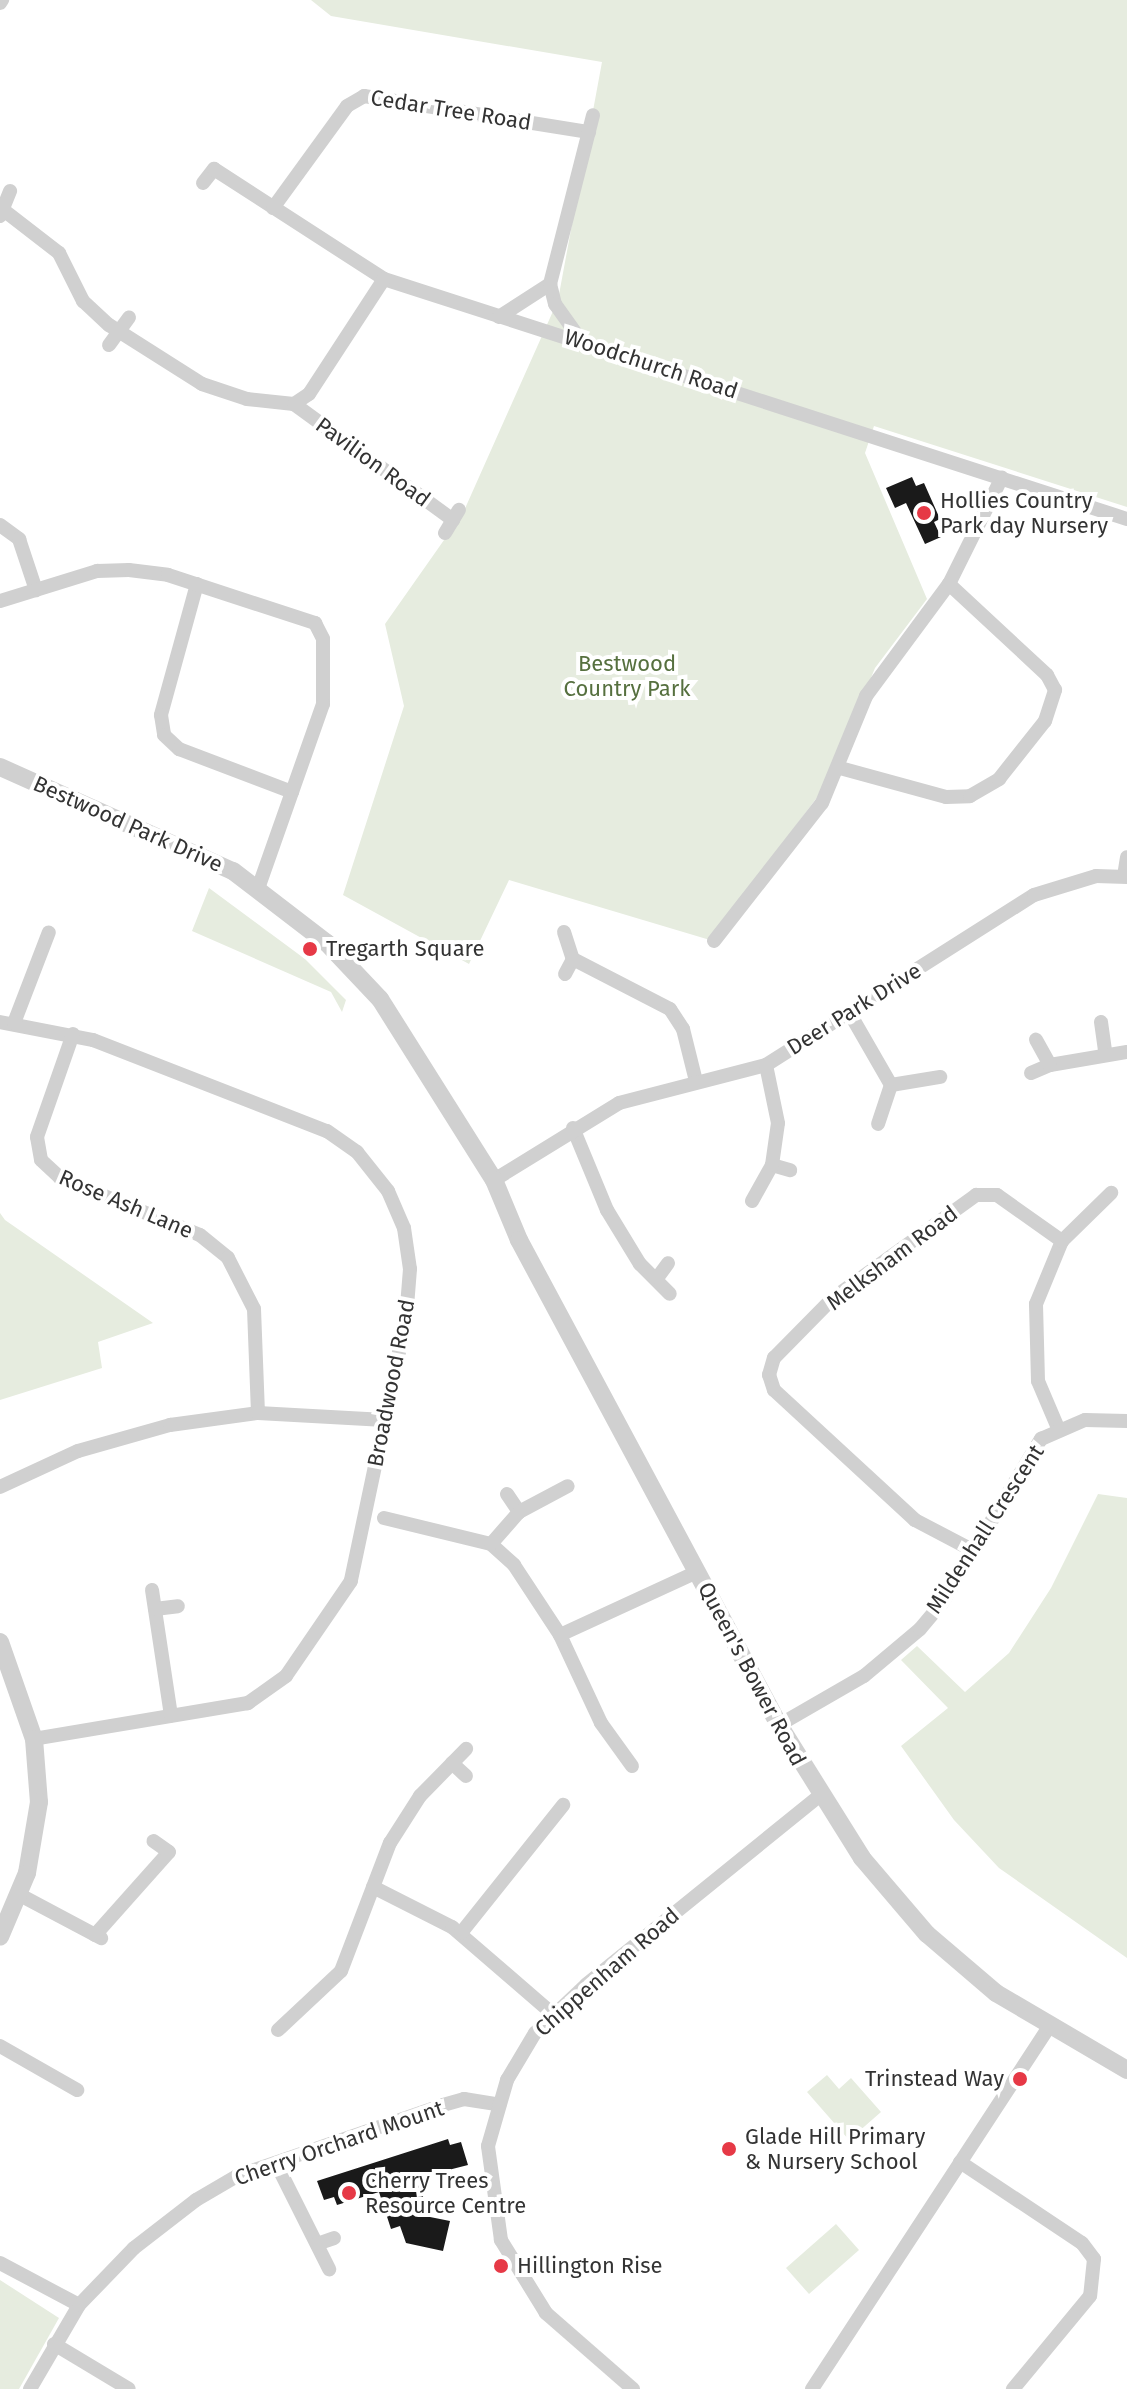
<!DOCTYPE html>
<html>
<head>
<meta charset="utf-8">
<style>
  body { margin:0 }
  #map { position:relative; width:1127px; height:2389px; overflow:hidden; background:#fff; font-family:"Fira Sans",sans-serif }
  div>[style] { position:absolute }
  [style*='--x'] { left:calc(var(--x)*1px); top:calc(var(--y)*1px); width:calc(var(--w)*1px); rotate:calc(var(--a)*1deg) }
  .green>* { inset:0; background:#e6ecdf }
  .building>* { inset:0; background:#1a1a1a }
  .minor>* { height:14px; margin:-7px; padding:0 7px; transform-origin:7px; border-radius:7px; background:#d0d0d0 }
  .tertiary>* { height:18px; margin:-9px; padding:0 9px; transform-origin:9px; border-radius:9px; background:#d0d0d0 }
  .dots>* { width:22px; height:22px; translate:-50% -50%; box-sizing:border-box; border:4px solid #fff; border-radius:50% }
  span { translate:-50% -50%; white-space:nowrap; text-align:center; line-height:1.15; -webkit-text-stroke:8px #fff; paint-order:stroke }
  .street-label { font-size:22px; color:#333 }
  .poi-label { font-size:22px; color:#333 }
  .left { translate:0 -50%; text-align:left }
  .right { translate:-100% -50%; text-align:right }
  .park-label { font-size:22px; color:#56703f }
</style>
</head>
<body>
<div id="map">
  <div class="green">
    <i style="clip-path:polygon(311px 0,1127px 0,1127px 507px,874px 426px,865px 453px,927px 599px,875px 668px,827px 784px,710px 940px,509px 880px,469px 964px,343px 895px,404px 706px,385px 624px,463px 513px,558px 300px,602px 62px,331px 16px)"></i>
    <i style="clip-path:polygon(209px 888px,305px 959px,346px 1000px,342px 1012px,331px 992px,192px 931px)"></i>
    <i style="clip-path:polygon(0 1213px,5px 1220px,153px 1323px,98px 1342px,102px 1368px,0 1400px)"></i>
    <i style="clip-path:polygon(1098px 1494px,1127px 1498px,1127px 1958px,999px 1868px,954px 1820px,901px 1746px,948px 1708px,901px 1660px,917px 1646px,965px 1692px,1009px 1653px,1051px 1588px)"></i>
    <i style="clip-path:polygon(827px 2075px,839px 2089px,851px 2078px,881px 2112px,849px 2140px,807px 2092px)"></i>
    <i style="clip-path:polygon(836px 2224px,859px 2250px,809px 2294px,786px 2268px)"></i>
    <i style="clip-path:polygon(0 2280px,59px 2318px,19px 2389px,0 2389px)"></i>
  </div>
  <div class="building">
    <i style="clip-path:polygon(912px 477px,916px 486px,924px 483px,940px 519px,934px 522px,941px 537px,925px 544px,906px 503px,895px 508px,886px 488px)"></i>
    <i style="clip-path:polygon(448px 2139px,450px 2145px,461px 2142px,468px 2165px,417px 2178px,430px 2217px,450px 2221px,443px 2251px,406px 2243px,400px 2226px,391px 2229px,379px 2192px,337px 2205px,334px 2197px,324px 2200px,317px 2181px)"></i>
  </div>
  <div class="minor">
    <i style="--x:0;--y:3;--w:4;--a:-56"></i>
    <i style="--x:203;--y:183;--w:18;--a:-52"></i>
    <i style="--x:214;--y:169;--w:202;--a:32.9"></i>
    <i style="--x:384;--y:279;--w:781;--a:17.9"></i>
    <i style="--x:273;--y:208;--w:126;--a:-54"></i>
    <i style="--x:347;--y:106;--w:20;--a:-30"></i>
    <i style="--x:364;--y:96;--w:228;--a:9.1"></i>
    <i style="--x:6;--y:212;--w:67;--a:37.7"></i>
    <i style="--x:59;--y:253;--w:54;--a:63.4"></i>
    <i style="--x:83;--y:301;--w:35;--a:43"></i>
    <i style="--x:109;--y:325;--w:110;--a:32.4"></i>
    <i style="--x:202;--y:384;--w:47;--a:18.4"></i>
    <i style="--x:247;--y:399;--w:47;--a:6.1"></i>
    <i style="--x:294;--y:404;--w:197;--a:36.1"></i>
    <i style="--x:0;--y:216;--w:27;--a:-68"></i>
    <i style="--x:550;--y:284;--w:21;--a:76"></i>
    <i style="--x:555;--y:304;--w:43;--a:54.5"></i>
    <i style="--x:499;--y:317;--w:61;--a:-32.9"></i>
    <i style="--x:550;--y:284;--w:174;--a:-75.7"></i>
    <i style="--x:109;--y:345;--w:34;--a:-54"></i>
    <i style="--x:294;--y:404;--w:18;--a:-34"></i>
    <i style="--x:309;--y:394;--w:137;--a:-56.9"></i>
    <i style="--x:0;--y:525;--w:24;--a:36"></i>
    <i style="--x:19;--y:539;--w:54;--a:71.6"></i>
    <i style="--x:445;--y:533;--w:27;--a:-59"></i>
    <i style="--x:197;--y:584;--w:136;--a:105.4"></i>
    <i style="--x:161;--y:715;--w:20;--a:81"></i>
    <i style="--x:164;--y:735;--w:21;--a:43"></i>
    <i style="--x:179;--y:749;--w:121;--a:20.8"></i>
    <i style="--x:0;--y:601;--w:102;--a:-17.2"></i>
    <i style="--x:97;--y:571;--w:32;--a:-2"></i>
    <i style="--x:129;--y:570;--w:39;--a:7"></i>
    <i style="--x:168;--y:575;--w:155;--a:18.1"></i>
    <i style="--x:315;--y:623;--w:18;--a:63"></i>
    <i style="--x:323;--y:639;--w:65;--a:90"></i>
    <i style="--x:323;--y:704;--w:196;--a:109.4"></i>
    <i style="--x:840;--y:768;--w:110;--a:15.3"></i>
    <i style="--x:946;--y:797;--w:24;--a:-2"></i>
    <i style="--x:970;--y:796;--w:34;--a:-30"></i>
    <i style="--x:999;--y:779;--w:74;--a:-51.6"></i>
    <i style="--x:1045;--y:721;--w:33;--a:-72"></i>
    <i style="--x:1055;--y:690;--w:17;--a:-118"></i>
    <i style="--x:1047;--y:675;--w:134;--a:-137.1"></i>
    <i style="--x:1124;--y:876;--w:19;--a:-81"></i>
    <i style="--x:564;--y:932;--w:28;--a:72"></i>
    <i style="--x:573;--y:959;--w:17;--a:118"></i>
    <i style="--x:714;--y:941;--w:175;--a:-52"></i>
    <i style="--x:822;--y:803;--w:116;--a:-67.6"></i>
    <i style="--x:866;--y:696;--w:139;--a:-53.5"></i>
    <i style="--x:949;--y:584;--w:119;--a:-63.6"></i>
    <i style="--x:573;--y:959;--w:109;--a:27.3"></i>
    <i style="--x:670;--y:1009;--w:24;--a:57"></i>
    <i style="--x:683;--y:1029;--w:54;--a:76"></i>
    <i style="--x:849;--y:1012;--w:84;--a:60.1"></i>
    <i style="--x:891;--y:1085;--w:41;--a:108.4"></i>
    <i style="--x:0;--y:1022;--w:95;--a:11"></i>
    <i style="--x:93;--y:1040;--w:251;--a:21.3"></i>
    <i style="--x:327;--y:1131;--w:37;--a:35"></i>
    <i style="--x:357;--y:1152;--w:50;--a:51.5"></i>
    <i style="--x:388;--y:1191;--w:40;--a:66.6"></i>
    <i style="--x:404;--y:1228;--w:41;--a:81.7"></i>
    <i style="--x:410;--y:1269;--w:50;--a:94.6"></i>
    <i style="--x:406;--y:1319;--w:268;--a:101.9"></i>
    <i style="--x:351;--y:1581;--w:115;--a:124.4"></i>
    <i style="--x:286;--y:1676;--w:47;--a:144.6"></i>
    <i style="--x:248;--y:1703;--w:217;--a:170.5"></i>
    <i style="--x:1101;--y:1022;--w:30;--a:82"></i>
    <i style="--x:14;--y:1023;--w:97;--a:-69"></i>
    <i style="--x:73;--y:1034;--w:109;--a:109.3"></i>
    <i style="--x:37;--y:1137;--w:23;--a:80"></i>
    <i style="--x:41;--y:1160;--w:26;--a:43"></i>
    <i style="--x:60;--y:1178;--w:151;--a:22.2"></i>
    <i style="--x:200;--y:1235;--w:36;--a:39"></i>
    <i style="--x:228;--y:1258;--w:57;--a:63"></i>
    <i style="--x:254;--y:1309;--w:104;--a:87.8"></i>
    <i style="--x:1050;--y:1065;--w:78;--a:-9.6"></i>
    <i style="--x:1031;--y:1073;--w:21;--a:-23"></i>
    <i style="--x:1050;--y:1065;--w:29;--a:-119"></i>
    <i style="--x:891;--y:1085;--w:50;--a:-9.3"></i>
    <i style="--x:573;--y:1128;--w:89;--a:67.5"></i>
    <i style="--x:607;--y:1210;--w:63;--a:58.6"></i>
    <i style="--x:640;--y:1264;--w:42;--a:45"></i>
    <i style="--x:772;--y:1165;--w:19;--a:16"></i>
    <i style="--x:494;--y:1180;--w:147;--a:-31.6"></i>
    <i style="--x:619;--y:1103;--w:152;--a:-14.5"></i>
    <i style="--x:766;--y:1065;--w:317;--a:-32.4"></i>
    <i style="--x:1034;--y:895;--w:65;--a:-17"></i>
    <i style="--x:1096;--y:876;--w:31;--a:2"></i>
    <i style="--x:752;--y:1201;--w:41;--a:-60.9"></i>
    <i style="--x:772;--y:1165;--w:42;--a:-81.9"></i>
    <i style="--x:778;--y:1123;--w:59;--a:-101.7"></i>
    <i style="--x:658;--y:1277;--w:17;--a:-54"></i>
    <i style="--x:1058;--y:1428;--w:51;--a:-113.1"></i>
    <i style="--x:1038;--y:1381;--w:77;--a:-91.5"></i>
    <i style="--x:1036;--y:1304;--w:68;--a:-67.6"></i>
    <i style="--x:1062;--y:1241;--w:69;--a:-44.4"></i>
    <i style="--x:0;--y:1487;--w:86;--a:-24.8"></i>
    <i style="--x:78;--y:1451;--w:96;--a:-15.8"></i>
    <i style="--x:170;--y:1425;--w:89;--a:-7.8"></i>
    <i style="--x:258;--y:1413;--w:127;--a:3.2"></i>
    <i style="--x:507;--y:1494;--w:22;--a:56"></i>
    <i style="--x:384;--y:1518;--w:110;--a:13.7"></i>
    <i style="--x:491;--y:1544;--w:31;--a:42"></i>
    <i style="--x:514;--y:1565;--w:84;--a:56.7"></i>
    <i style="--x:560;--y:1635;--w:97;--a:65"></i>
    <i style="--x:601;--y:1723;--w:53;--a:54.2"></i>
    <i style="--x:491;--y:1544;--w:43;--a:-48.8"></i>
    <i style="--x:519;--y:1512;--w:55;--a:-28"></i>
    <i style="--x:974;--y:1551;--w:67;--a:-152.3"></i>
    <i style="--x:915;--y:1520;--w:192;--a:-137.3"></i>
    <i style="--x:774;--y:1390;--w:16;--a:-108"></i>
    <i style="--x:769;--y:1375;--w:18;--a:-74"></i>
    <i style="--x:774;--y:1358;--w:83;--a:-45.5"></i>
    <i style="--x:832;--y:1299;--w:178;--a:-35.8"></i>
    <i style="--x:976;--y:1195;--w:21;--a:0"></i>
    <i style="--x:997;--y:1195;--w:80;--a:35.3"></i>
    <i style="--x:152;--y:1590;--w:127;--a:81.4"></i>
    <i style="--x:155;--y:1609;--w:23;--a:-7"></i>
    <i style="--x:560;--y:1635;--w:151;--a:-24.7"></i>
    <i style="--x:779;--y:1725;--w:98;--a:-30"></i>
    <i style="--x:864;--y:1676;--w:73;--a:-40"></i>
    <i style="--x:920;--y:1629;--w:34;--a:-50"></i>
    <i style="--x:942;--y:1603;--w:192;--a:-58.9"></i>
    <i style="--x:1041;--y:1439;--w:48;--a:-23.4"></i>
    <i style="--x:1085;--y:1420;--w:42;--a:1.4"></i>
    <i style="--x:452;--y:1763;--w:19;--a:43"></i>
    <i style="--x:373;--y:1887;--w:89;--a:26.9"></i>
    <i style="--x:452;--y:1927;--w:135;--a:40.8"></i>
    <i style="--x:20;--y:1895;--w:92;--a:28"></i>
    <i style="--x:461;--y:1933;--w:164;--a:-51.4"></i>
    <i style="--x:95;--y:1935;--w:111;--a:-48.3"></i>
    <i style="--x:169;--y:1852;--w:19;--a:-145"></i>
    <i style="--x:278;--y:2030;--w:86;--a:-43.1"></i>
    <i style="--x:341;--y:1971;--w:137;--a:-69.1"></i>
    <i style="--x:390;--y:1843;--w:56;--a:-57.4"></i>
    <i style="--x:420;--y:1796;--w:66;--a:-45.6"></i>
    <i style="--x:0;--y:2046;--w:89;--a:29.7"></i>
    <i style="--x:960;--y:2162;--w:146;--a:33.6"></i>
    <i style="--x:1082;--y:2243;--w:20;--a:53"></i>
    <i style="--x:1094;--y:2259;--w:37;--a:96"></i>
    <i style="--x:1090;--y:2296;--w:121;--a:129.6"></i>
    <i style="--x:276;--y:2163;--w:119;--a:63.4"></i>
    <i style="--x:317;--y:2244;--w:18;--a:-19"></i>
    <i style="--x:0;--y:2263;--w:89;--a:28"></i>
    <i style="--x:54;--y:2344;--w:87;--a:31"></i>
    <i style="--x:30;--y:2389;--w:97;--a:-59.7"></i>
    <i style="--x:79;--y:2305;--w:79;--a:-46"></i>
    <i style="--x:134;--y:2248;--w:78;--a:-37.7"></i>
    <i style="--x:196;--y:2200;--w:48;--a:-30.3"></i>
    <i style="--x:237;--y:2176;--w:218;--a:-19"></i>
    <i style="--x:443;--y:2105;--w:22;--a:-16"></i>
    <i style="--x:464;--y:2099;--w:36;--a:9"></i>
    <i style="--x:633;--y:2389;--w:116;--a:-138.9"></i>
    <i style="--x:546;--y:2313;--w:86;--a:-121.7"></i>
    <i style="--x:501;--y:2240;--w:95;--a:-97.9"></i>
    <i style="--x:488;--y:2146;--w:69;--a:-73.9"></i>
    <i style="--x:507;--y:2080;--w:55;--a:-59.2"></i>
    <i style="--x:535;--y:2033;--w:71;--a:-43.3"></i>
    <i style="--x:587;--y:1984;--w:299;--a:-39"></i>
    <i style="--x:812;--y:2389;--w:431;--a:-56.8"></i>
  </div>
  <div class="tertiary">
    <i style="--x:0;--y:767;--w:255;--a:24.1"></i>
    <i style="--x:233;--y:871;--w:118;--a:37.5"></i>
    <i style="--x:327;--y:943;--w:77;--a:46.6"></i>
    <i style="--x:380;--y:999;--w:214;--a:57.8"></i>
    <i style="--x:494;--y:1180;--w:65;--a:67.4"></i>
    <i style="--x:519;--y:1240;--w:550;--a:61.81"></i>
    <i style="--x:779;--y:1725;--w:157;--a:58"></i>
    <i style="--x:862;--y:1858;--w:100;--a:49.5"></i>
    <i style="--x:927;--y:1934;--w:91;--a:40.5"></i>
    <i style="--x:996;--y:1993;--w:152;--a:30.4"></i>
    <i style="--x:0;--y:1642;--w:103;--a:70.7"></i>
    <i style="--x:34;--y:1739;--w:63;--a:85.5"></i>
    <i style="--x:39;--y:1802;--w:72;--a:99.6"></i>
    <i style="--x:27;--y:1873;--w:69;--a:112.9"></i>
  </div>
  <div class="dots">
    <i style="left:924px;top:513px;background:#e63946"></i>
    <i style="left:310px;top:949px;background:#e63946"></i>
    <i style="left:1020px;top:2079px;background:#e63946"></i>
    <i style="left:729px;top:2149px;background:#e63946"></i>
    <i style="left:349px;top:2193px;background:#e63946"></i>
    <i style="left:501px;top:2266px;background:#e63946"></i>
  </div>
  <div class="street-label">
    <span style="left:451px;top:110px;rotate:9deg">Cedar Tree Road</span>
    <span style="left:651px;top:364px;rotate:18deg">Woodchurch Road</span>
    <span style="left:373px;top:462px;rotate:36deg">Pavilion Road</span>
    <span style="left:128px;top:824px;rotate:24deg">Bestwood Park Drive</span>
    <span style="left:854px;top:1009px;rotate:-32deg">Deer Park Drive</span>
    <span style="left:126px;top:1204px;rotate:23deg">Rose Ash Lane</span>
    <span style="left:892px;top:1258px;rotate:-37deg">Melksham Road</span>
    <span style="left:391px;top:1383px;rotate:-79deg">Broadwood Road</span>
    <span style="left:985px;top:1529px;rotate:-57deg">Mildenhall Crescent</span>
    <span style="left:752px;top:1674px;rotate:62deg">Queen's Bower Road</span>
    <span style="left:607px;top:1972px;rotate:-41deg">Chippenham Road</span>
    <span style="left:339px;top:2143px;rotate:-19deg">Cherry Orchard Mount</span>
  </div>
  <div class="poi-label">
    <span class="left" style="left:940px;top:513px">Hollies Country<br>Park day Nursery</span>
    <span class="left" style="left:326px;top:949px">Tregarth Square</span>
    <span class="right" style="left:1004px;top:2079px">Trinstead Way</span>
    <span class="left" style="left:745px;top:2149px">Glade Hill Primary<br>&amp; Nursery School</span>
    <span class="left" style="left:365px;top:2193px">Cherry Trees<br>Resource Centre</span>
    <span class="left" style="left:517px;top:2266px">Hillington Rise</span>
  </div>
  <div class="park-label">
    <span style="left:627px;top:676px">Bestwood<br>Country Park</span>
  </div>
</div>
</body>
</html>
